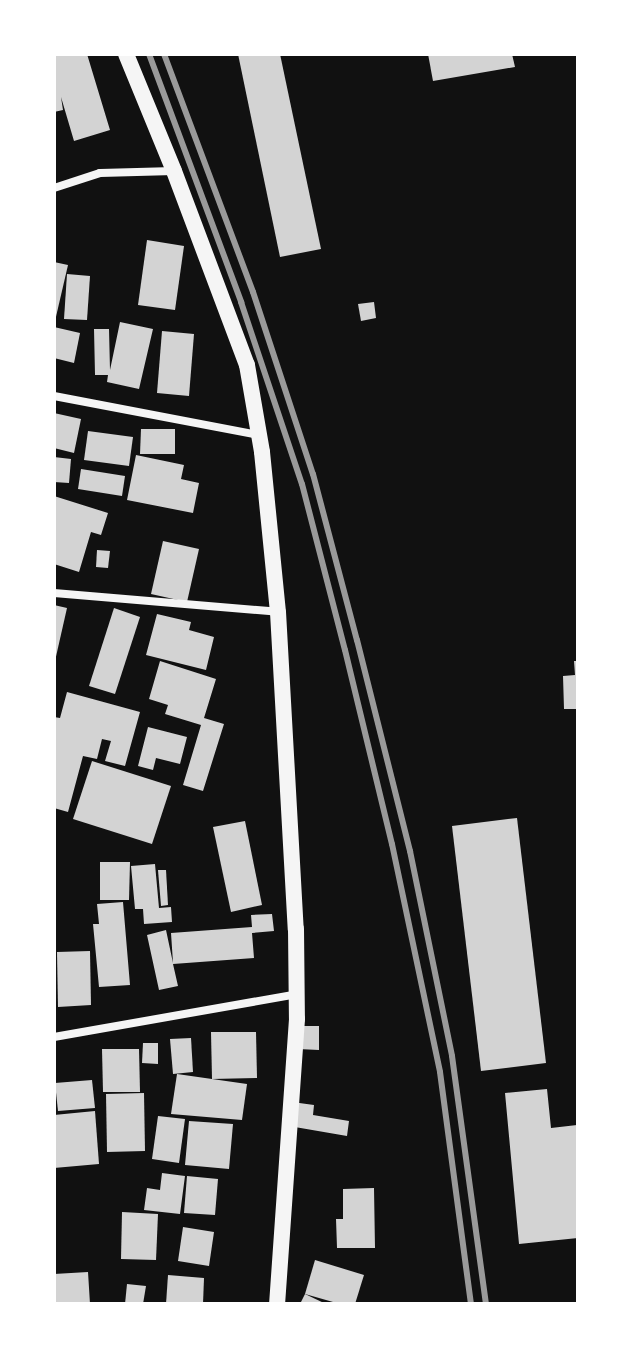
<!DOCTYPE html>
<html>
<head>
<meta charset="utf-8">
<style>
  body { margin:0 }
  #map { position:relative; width:632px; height:1358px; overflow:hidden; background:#111; font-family:"IBM Plex Sans",sans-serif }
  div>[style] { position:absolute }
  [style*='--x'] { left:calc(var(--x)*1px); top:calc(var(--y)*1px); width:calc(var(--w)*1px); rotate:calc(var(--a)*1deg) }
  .building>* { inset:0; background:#d3d3d3 }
  .minor>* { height:8px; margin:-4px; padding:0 4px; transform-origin:4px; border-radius:4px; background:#f5f5f5 }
  .secondary>* { height:16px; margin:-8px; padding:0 8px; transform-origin:8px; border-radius:8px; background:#f5f5f5 }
  .rail>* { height:6px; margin:-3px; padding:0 3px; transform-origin:3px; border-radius:3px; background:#9a9a9a }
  span { translate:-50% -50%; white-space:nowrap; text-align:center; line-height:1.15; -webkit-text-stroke:8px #fff; paint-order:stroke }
  .frame { position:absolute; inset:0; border:56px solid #fff; pointer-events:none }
</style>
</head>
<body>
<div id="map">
  <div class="building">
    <i style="clip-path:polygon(61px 54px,87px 54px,110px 130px,74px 141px,61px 97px,63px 110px,54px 112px,54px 56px)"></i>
    <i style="clip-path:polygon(238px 54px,280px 54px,321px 249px,280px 257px)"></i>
    <i style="clip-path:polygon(428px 54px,512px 54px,515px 67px,433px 81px)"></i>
    <i style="clip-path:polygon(147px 240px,184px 246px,175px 310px,138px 305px)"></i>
    <i style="clip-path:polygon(54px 262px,68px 265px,55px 321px,54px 321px)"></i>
    <i style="clip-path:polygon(67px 274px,90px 276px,87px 320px,64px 319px)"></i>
    <i style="clip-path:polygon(374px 302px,376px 318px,361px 321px,358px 304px)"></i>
    <i style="clip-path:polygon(120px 322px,153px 329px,139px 389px,107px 382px,108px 375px,95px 375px,94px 329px,109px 329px,110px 370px)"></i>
    <i style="clip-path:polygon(54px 327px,80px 333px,74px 363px,54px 358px)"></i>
    <i style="clip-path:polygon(162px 331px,194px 334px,189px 396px,157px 393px)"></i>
    <i style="clip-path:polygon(54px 413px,81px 419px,74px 453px,54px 448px)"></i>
    <i style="clip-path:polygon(141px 429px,175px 429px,175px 454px,140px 454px)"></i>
    <i style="clip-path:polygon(88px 431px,133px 437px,129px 466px,84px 460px)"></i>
    <i style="clip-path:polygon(136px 455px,184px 465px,181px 479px,199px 483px,193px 513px,127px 500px)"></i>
    <i style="clip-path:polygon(54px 457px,71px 459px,69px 483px,54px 482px)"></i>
    <i style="clip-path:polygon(81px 469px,125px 476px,122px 496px,78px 489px)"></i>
    <i style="clip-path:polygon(54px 496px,108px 513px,101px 535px,91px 532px,79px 572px,54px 564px)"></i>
    <i style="clip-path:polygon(163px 541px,199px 549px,187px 602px,151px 594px)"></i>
    <i style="clip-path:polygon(97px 550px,110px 551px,108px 568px,96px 567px)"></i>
    <i style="clip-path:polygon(54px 605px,67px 608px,55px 661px,54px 661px)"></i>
    <i style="clip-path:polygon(114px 608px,140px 617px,115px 694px,89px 686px)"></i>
    <i style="clip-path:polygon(157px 614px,191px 622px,189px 630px,214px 637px,206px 670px,146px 655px)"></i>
    <i style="clip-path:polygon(160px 661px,216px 679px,204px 718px,224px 724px,203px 791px,183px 785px,201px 725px,165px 714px,168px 705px,149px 699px)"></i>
    <i style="clip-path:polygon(574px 661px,578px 661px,578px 709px,564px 709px,563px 676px,575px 675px)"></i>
    <i style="clip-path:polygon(67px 692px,140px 712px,125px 766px,105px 761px,111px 741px,102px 739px,97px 759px,83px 756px,68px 812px,54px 808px,54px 717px,60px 718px)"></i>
    <i style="clip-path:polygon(148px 727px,187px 737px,180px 764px,156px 758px,153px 770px,138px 766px)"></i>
    <i style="clip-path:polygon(92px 761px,171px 786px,152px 844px,73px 819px)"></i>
    <i style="clip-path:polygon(517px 818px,546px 1063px,481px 1071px,452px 826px)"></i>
    <i style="clip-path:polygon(245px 821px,262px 905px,231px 912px,213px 827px)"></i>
    <i style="clip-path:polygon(100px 862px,130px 862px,129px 900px,100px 900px)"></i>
    <i style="clip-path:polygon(155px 864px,159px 908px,171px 907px,172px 922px,144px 924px,143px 909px,135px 909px,131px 866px)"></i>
    <i style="clip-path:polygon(158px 870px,166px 870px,168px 905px,161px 906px)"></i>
    <i style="clip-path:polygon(123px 902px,130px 985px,99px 987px,93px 924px,99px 924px,97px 904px)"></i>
    <i style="clip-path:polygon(272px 914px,274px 931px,252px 933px,254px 958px,173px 964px,178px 986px,159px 990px,147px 935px,166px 930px,173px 963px,171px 933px,252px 927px,251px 915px)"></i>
    <i style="clip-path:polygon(90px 951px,91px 1005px,58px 1007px,57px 952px)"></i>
    <i style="clip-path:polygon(298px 1026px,319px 1026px,319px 1050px,298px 1049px)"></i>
    <i style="clip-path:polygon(211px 1032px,256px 1032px,257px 1078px,212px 1079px)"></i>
    <i style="clip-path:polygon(191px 1038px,193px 1072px,173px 1074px,170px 1039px)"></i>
    <i style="clip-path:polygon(143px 1043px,158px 1043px,158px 1064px,142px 1063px)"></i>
    <i style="clip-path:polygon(102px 1049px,139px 1049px,140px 1092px,103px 1092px)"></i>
    <i style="clip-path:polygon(177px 1074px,247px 1084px,242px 1120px,171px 1114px)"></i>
    <i style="clip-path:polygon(92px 1080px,95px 1108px,58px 1111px,55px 1083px)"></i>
    <i style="clip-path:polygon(547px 1089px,551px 1128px,577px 1125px,578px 1238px,519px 1244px,505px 1093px)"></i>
    <i style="clip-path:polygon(144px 1093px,145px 1151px,107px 1152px,106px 1094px)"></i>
    <i style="clip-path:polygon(292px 1102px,314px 1105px,313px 1115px,349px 1121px,347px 1136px,289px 1126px)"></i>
    <i style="clip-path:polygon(95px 1111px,99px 1164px,54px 1168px,54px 1115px)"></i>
    <i style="clip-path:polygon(158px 1116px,185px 1119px,179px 1163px,152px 1159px)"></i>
    <i style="clip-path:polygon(189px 1121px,233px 1124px,229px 1169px,185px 1165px)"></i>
    <i style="clip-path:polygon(162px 1173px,185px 1176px,180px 1214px,144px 1210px,147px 1188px,160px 1190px)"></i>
    <i style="clip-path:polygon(187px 1176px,218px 1179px,215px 1215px,184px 1213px)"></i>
    <i style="clip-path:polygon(374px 1188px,375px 1248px,337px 1248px,336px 1219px,343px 1219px,343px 1189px)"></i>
    <i style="clip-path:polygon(122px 1212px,158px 1214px,156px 1260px,121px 1259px)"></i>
    <i style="clip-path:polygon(183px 1227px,214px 1232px,209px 1266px,178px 1261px)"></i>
    <i style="clip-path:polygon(315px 1260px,364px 1275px,355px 1304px,340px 1304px,305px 1294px)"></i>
    <i style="clip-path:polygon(88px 1272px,90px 1304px,54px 1304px,54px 1274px)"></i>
    <i style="clip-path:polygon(168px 1275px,204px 1278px,203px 1304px,166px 1304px)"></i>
    <i style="clip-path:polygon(127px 1284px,146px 1286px,143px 1304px,125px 1304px)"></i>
    <i style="clip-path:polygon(305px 1294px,326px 1304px,300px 1304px)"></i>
  </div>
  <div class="minor">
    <i style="--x:54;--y:188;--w:48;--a:-18.1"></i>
    <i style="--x:100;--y:173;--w:74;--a:-1.5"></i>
    <i style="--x:54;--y:396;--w:208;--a:10.8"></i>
    <i style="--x:54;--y:593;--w:225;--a:4.8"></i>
    <i style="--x:54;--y:1037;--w:247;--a:-10"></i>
  </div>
  <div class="secondary">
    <i style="--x:126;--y:54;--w:126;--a:67.7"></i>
    <i style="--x:174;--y:171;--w:207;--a:69.4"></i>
    <i style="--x:247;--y:365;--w:88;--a:80.2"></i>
    <i style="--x:262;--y:452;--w:161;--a:84.3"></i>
    <i style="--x:278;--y:612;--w:318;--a:86.8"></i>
    <i style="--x:296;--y:929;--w:90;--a:89.4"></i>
    <i style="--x:297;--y:1019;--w:286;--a:94"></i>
  </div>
  <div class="rail">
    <i style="--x:149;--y:54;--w:265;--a:69.6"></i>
    <i style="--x:241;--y:302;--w:192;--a:71.5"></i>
    <i style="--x:302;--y:484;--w:171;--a:75.5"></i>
    <i style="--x:345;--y:650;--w:200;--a:76.4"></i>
    <i style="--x:392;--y:844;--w:233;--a:78.1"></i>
    <i style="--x:440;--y:1072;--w:234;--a:82.4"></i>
    <i style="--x:164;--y:54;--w:254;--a:69.5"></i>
    <i style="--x:253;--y:292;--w:192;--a:71.8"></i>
    <i style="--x:313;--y:474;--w:172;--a:75.2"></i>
    <i style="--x:357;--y:640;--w:218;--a:75.9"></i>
    <i style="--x:410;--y:851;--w:209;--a:78.4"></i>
    <i style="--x:452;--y:1056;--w:250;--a:82.2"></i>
  </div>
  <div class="frame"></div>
</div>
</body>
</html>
